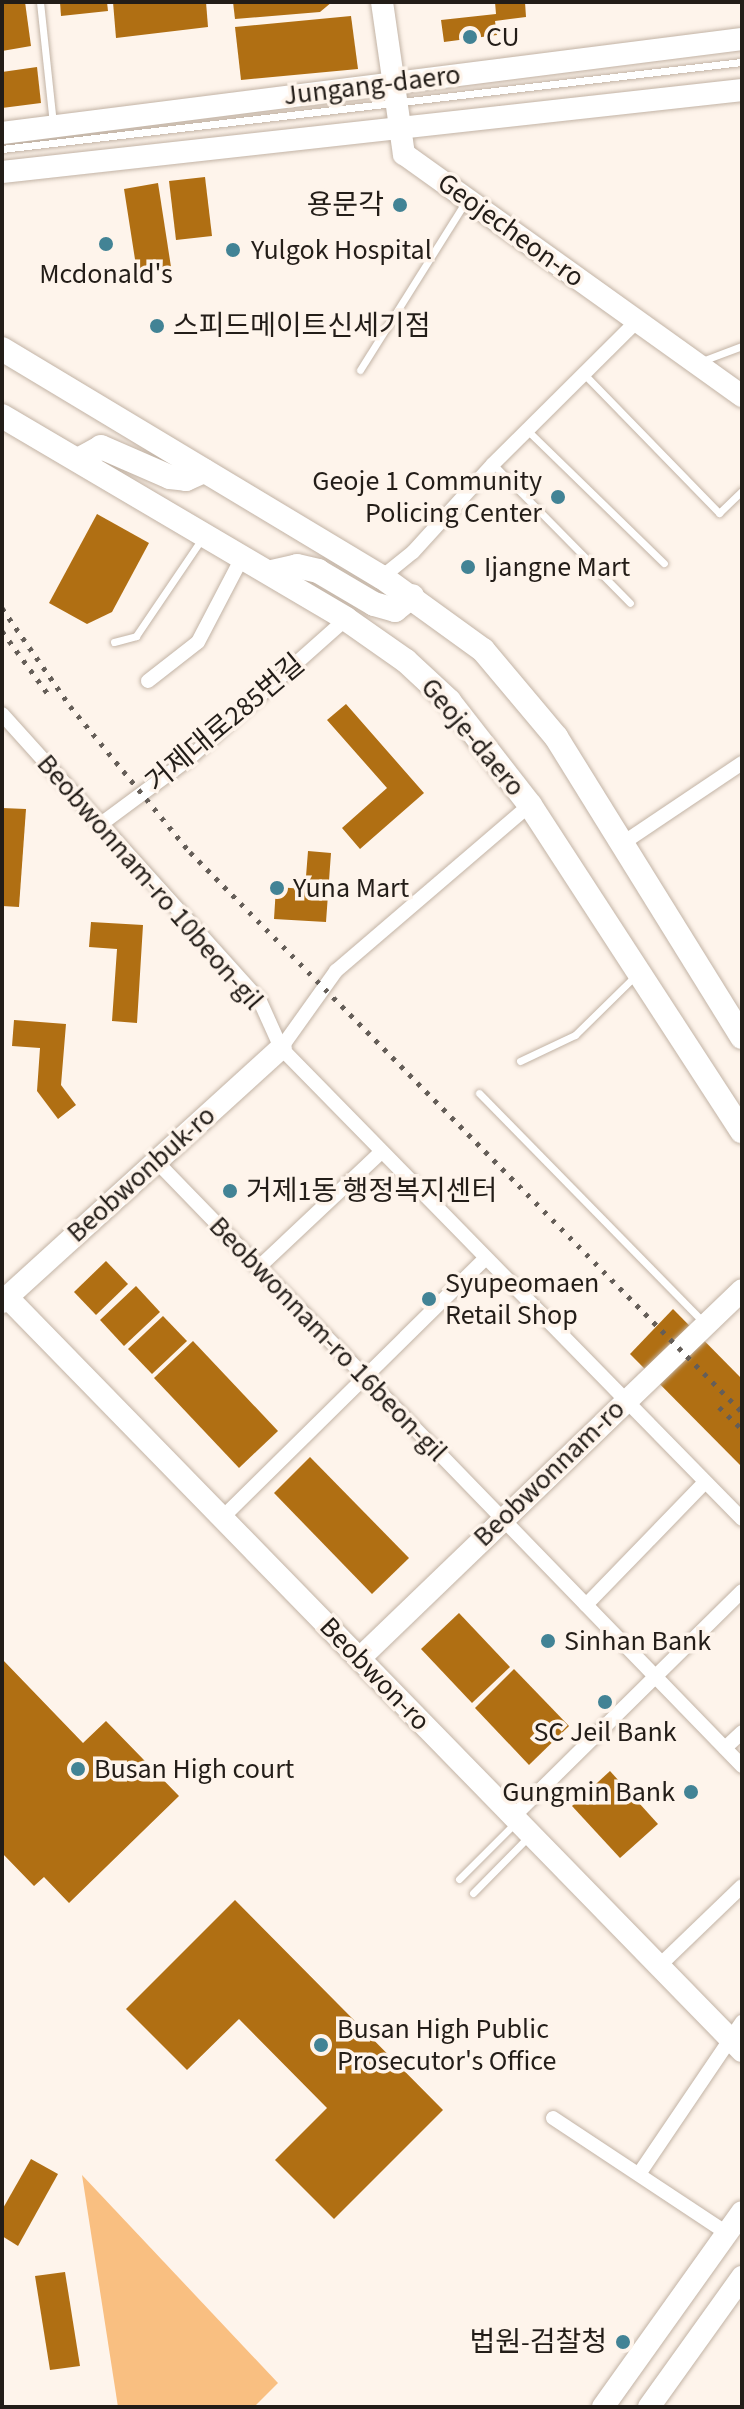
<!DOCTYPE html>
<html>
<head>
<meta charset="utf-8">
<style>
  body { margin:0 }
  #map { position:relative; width:744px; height:2409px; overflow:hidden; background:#fef4eb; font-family:"Source Sans 3","Noto Sans KR",sans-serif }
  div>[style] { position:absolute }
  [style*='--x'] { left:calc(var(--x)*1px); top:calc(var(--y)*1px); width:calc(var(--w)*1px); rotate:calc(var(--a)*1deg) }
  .green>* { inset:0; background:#f9bf81 }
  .building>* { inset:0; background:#b06f13 }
  .roads { filter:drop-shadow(0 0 2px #c2b3a5) drop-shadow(0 0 2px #c2b3a5) }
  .lane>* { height:7px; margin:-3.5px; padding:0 3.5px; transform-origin:3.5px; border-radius:3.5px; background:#fff }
  .street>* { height:14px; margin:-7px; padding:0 7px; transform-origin:7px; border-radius:7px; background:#fff }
  .secondary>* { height:22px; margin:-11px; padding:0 11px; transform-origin:11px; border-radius:11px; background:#fff }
  .primary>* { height:24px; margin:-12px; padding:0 12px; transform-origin:12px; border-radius:12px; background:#fff }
  .rail>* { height:5px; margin-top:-2.5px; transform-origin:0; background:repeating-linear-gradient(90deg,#655e58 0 4px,transparent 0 12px) }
  .dots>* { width:22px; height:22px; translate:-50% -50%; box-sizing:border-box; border:4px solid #fef4eb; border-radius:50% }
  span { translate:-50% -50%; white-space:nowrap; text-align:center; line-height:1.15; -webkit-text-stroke:7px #fef4eb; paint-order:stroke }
  .poi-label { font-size:28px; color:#231d18 }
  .left { translate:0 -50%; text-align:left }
  .right { translate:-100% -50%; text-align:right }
  .street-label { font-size:28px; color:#231d18 }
  .frame { position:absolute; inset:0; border:4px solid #231d18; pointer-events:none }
</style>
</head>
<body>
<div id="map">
  <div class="green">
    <i style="clip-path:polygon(82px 2175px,278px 2383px,254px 2407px,118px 2407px)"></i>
  </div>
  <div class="building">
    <i style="clip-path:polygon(2px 2px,25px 2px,31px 46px,2px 51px)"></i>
    <i style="clip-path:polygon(60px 2px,107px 2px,108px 11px,61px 16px)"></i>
    <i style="clip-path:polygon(113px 2px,206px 2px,208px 27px,116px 38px)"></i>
    <i style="clip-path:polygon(233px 2px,332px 2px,320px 12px,235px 19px)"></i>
    <i style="clip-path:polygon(495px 2px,525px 2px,526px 17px,495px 21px,497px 35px,444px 42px,441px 20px,496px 14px)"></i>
    <i style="clip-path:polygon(351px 16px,358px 69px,241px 80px,235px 27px)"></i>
    <i style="clip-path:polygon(37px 67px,41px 103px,2px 108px,2px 72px)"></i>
    <i style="clip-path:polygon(205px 177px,212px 236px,176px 240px,169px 181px)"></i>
    <i style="clip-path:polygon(158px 183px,171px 267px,137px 272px,124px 189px)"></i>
    <i style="clip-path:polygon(97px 514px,149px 543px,112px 612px,87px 624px,49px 603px)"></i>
    <i style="clip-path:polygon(346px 704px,424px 793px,360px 849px,342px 828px,387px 788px,327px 720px)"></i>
    <i style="clip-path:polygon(2px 808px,26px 809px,19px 907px,2px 906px)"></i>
    <i style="clip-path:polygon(308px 851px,331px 853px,326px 922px,274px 919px,276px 887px,305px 889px)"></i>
    <i style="clip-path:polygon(91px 922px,143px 925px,137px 1023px,112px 1021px,117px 949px,89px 947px)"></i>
    <i style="clip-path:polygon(14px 1020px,66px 1024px,61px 1085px,76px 1105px,58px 1119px,37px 1091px,40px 1048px,12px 1046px)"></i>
    <i style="clip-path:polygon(106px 1261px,128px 1284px,96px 1315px,74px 1292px)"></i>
    <i style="clip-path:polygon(136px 1286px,160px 1312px,124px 1346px,100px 1320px)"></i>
    <i style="clip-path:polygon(673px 1309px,742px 1379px,742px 1467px,630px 1354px)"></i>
    <i style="clip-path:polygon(163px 1316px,187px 1341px,152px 1374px,128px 1349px)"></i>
    <i style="clip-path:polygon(193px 1341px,278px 1431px,239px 1468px,154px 1378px)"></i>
    <i style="clip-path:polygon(310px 1457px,409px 1558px,372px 1594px,274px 1493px)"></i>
    <i style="clip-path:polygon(459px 1613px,510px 1667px,472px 1703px,421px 1649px)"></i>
    <i style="clip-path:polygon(2px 1659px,83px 1743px,106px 1721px,179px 1796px,69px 1903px,44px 1877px,34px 1886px,2px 1853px)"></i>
    <i style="clip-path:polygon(514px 1669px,569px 1726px,529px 1765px,475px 1708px)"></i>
    <i style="clip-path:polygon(610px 1771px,658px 1824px,620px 1858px,572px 1806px)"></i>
    <i style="clip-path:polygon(235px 1900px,443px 2110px,334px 2219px,275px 2160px,327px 2108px,239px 2019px,187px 2070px,126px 2009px)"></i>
    <i style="clip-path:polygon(31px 2159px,58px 2174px,18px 2246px,2px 2236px,2px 2210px)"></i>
    <i style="clip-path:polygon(65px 2272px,80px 2366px,50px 2370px,35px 2276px)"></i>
  </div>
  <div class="roads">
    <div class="lane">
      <i style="--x:40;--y:2;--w:122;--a:83.9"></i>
      <i style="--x:2;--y:149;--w:745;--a:-6.71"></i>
      <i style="--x:702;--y:361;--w:43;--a:-20.6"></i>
      <i style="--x:360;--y:370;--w:199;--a:-57.9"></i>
      <i style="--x:584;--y:374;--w:194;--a:45.8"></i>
      <i style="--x:719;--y:513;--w:32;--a:-44"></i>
      <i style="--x:527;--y:430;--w:191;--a:44.2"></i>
      <i style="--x:493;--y:464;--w:195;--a:45.4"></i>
      <i style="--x:114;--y:642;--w:23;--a:-15"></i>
      <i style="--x:136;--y:636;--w:120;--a:-55.9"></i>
      <i style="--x:520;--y:1061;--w:61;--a:-25.3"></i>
      <i style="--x:575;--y:1035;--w:84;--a:-44.5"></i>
      <i style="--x:479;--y:1093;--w:322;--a:45.6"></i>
      <i style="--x:459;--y:1879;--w:81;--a:-45"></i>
      <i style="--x:473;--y:1893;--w:80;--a:-45.5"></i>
    </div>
    <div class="street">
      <i style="--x:382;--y:577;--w:40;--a:-39"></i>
      <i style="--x:413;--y:552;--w:119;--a:-47.7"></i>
      <i style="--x:493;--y:464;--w:203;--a:-44.8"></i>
      <i style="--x:148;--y:681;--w:63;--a:-38"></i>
      <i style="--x:198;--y:642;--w:97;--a:-62.4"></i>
      <i style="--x:2;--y:714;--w:384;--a:48"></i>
      <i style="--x:259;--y:999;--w:54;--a:65.8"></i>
      <i style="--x:281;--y:1048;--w:659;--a:45.61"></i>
      <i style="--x:101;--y:824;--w:106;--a:-36.5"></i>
      <i style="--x:186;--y:761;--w:214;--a:-41.6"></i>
      <i style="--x:623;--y:843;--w:143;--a:-33.9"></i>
      <i style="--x:281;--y:1048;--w:95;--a:-54.5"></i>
      <i style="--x:336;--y:971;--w:255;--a:-40.6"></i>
      <i style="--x:155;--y:1160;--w:844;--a:45.91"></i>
      <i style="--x:258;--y:1268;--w:168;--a:-43.3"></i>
      <i style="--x:222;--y:1518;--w:369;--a:-44.6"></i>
      <i style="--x:586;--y:1605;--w:171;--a:-45.9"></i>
      <i style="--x:725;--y:1748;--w:23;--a:-43"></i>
      <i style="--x:514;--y:1816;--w:320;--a:-44.6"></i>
      <i style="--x:659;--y:1966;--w:115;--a:-43.9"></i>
      <i style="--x:553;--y:2118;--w:209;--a:33.5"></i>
      <i style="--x:639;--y:2174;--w:184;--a:-55.9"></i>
    </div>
    <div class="secondary">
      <i style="--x:382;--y:2;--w:154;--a:81.8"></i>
      <i style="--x:404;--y:154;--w:416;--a:35.6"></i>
      <i style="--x:2;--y:133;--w:746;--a:-7.24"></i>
      <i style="--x:2;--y:172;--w:745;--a:-6.32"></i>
      <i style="--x:7;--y:1297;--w:1053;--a:45.73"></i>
      <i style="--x:2;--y:1302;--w:377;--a:-42.3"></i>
      <i style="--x:360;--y:1658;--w:530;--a:-43.93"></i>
      <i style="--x:603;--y:2407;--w:239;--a:-54.5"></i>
      <i style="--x:649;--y:2407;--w:160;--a:-54.4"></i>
    </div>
    <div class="primary">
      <i style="--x:2;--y:349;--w:443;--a:31"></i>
      <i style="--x:382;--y:577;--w:125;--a:35.9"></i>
      <i style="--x:483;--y:650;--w:114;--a:50"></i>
      <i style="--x:556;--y:737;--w:353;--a:58.2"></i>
      <i style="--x:2;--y:416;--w:399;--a:30.5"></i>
      <i style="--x:346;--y:619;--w:73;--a:35"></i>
      <i style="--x:406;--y:661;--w:59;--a:42.9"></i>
      <i style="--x:449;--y:701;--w:132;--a:52.1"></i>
      <i style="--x:530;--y:805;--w:389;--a:57"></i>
      <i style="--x:78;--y:460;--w:26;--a:-29"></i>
      <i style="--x:101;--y:447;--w:75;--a:23.5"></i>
      <i style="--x:170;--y:477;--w:16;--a:7"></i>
      <i style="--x:186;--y:479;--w:20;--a:-24"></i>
      <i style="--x:272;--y:572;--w:26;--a:-13"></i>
      <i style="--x:297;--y:566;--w:22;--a:13"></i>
      <i style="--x:318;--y:571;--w:65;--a:30.5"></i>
      <i style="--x:374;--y:604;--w:22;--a:16"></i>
      <i style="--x:395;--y:610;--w:22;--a:-39"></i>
    </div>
  </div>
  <div class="rail">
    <i style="--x:2;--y:608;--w:119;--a:55.2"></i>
    <i style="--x:70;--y:706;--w:189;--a:50.6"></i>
    <i style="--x:190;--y:852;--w:786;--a:45.41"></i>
    <i style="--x:2;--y:631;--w:78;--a:53.9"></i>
    <i style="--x:719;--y:1407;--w:32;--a:44"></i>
  </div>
  <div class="dots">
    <i style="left:470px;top:37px;background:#428395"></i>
    <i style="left:400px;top:205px;background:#428395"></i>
    <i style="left:106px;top:244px;background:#428395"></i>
    <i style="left:233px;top:250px;background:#428395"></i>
    <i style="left:157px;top:326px;background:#428395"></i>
    <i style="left:558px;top:497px;background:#428395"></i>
    <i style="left:468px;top:567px;background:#428395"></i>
    <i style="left:277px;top:888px;background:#428395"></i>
    <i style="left:230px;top:1191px;background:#428395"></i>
    <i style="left:429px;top:1299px;background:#428395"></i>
    <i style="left:548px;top:1641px;background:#428395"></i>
    <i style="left:605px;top:1702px;background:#428395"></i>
    <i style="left:78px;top:1769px;background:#428395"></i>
    <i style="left:691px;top:1792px;background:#428395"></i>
    <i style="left:321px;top:2045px;background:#428395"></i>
    <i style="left:623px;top:2342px;background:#428395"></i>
  </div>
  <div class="poi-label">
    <span class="left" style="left:486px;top:37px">CU</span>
    <span class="right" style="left:384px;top:205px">용문각</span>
    <span class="left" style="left:251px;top:250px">Yulgok Hospital</span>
    <span style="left:106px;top:274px">Mcdonald's</span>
    <span class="left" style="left:173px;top:326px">스피드메이트신세기점</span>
    <span class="right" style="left:542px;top:497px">Geoje 1 Community<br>Policing Center</span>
    <span class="left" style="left:484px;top:567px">Ijangne Mart</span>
    <span class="left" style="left:293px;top:888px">Yuna Mart</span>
    <span class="left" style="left:246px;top:1191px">거제1동 행정복지센터</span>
    <span class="left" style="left:445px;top:1299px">Syupeomaen<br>Retail Shop</span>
    <span class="left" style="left:564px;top:1641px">Sinhan Bank</span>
    <span style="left:605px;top:1732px">SC Jeil Bank</span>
    <span class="left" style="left:94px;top:1769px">Busan High court</span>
    <span class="right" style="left:675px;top:1792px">Gungmin Bank</span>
    <span class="left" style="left:337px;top:2045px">Busan High Public<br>Prosecutor's Office</span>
    <span class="right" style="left:607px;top:2342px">법원-검찰청</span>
  </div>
  <div class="street-label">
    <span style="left:372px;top:85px;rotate:-7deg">Jungang-daero</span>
    <span style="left:511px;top:230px;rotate:36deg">Geojecheon-ro</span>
    <span style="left:225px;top:723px;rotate:-40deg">거제대로285번길</span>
    <span style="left:473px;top:737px;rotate:50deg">Geoje-daero</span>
    <span style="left:150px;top:882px;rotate:49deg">Beobwonnam-ro 10beon-gil</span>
    <span style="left:141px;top:1174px;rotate:-42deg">Beobwonbuk-ro</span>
    <span style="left:328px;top:1339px;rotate:46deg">Beobwonnam-ro 16beon-gil</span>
    <span style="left:549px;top:1473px;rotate:-44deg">Beobwonnam-ro</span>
    <span style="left:375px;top:1674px;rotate:46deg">Beobwon-ro</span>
  </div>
  <div class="frame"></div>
</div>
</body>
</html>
